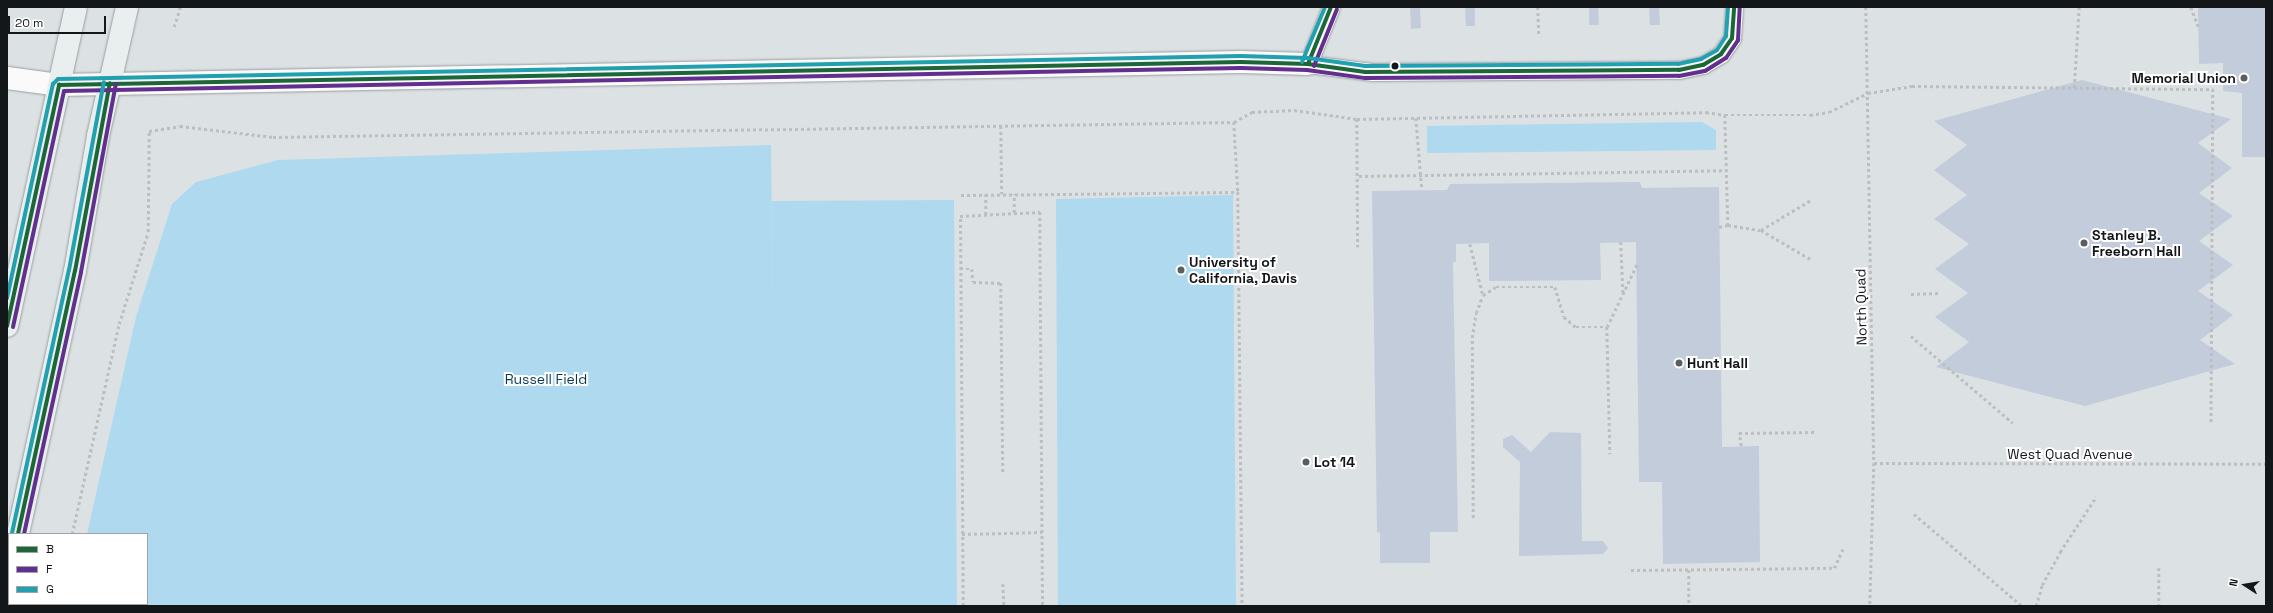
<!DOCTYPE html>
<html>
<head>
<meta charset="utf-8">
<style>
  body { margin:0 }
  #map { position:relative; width:2273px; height:613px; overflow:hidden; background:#dce1e4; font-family:"Space Grotesk",sans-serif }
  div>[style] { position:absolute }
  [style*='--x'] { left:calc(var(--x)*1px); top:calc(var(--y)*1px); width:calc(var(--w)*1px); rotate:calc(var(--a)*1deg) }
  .green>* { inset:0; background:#afd9ef }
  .building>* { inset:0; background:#c3ccda }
  .path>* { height:2.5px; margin-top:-1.25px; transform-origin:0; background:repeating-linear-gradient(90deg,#bdbec0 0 3px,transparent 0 6px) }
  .roads { filter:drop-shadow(0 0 1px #9b9ea1) drop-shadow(0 0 1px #9b9ea1) }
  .service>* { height:17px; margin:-8.5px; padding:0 8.5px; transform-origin:8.5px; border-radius:8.5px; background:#fafafb }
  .minor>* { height:22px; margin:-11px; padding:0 11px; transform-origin:11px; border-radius:11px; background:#fafafb }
  .secondary>* { height:22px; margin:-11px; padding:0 11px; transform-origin:11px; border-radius:11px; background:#e9eeee }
  .bus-1>* { height:4px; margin:-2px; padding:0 2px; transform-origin:2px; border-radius:2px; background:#1c6738 }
  .bus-2>* { height:4px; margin:-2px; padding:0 2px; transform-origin:2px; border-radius:2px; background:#622f8e }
  .bus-3>* { height:4px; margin:-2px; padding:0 2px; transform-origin:2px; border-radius:2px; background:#21a0b0 }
  .dots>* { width:11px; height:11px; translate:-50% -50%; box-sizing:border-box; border:2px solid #fff; border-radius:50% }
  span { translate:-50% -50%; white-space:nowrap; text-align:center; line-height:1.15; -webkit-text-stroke:4px #fff; paint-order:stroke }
  .poi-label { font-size:14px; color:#141719; font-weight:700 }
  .right { translate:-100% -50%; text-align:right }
  .left { translate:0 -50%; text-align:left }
  .street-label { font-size:14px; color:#141719 }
  .park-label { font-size:14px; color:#09394e }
  .frame { position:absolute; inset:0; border:8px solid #141719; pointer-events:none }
  .legend { position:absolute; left:8px; top:533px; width:140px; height:72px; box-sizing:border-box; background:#fff; border:1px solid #a1a2a3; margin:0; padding:5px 7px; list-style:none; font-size:12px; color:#141719 }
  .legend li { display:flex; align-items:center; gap:8px; height:20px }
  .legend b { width:20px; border:1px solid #a1a2a3 }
  .north { position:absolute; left:2225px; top:565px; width:40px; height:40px; -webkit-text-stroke:3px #fff; paint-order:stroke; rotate:282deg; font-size:11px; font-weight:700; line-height:16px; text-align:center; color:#141719 }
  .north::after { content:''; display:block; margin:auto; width:14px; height:18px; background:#141719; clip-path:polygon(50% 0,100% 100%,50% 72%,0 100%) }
  .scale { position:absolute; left:8px; top:16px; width:98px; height:18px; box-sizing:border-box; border:2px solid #141719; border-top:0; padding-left:5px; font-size:12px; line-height:14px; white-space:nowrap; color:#141719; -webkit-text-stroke:3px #fff; paint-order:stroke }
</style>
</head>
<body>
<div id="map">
  <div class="green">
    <i style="clip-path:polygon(221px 7px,565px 7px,221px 8px)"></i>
    <i style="clip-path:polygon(1702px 122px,1716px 130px,1716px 150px,1427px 153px,1427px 126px)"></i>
    <i style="clip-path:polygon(771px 145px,773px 320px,772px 201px,954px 200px,957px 606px,71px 606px,147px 604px,147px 534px,87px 534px,136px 317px,172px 204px,196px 182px,278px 160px)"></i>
    <i style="clip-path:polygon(1233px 195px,1236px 606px,1058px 606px,1056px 199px)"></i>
  </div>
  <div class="building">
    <i style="clip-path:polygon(1410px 7px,1420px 7px,1421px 28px,1411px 29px)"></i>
    <i style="clip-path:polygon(1465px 7px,1475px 7px,1475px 26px,1466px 26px)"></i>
    <i style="clip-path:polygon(1589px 7px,1598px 7px,1599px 25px,1589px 25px)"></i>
    <i style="clip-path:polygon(1649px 7px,1659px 7px,1660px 25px,1650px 25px)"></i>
    <i style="clip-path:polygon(2198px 7px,2266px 7px,2266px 157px,2242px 157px,2242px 93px,2223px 91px,2223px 63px,2199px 64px)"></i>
    <i style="clip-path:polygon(2082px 80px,2231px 119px,2198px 143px,2232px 168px,2199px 193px,2233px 216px,2199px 241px,2233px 265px,2198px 291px,2233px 315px,2200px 340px,2235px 364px,2085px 406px,1936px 367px,1969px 342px,1935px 317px,1968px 293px,1935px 269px,1969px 244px,1934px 219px,1967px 195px,1934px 170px,1967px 145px,1934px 121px)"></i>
    <i style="clip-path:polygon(1640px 182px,1642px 188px,1719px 187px,1722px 447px,1759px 446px,1760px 562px,1663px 564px,1662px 482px,1639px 482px,1636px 242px,1600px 243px,1601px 280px,1489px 281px,1489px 243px,1456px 244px,1456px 262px,1453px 262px,1458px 532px,1430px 532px,1430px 563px,1380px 563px,1380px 532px,1377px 533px,1372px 191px,1447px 190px,1450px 184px)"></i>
    <i style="clip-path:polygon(1550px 432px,1581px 433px,1582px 541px,1603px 541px,1608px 548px,1603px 554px,1519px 556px,1520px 462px,1503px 447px,1503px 439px,1512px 435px,1531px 452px)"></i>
  </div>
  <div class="path">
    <i style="--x:1538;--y:7;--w:29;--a:88"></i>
    <i style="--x:1866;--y:7;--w:456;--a:89"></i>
    <i style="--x:1874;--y:463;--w:143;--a:91.6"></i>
    <i style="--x:2191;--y:7;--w:22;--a:69"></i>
    <i style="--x:174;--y:27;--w:21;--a:-73"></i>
    <i style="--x:2074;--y:88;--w:81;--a:-86.5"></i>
    <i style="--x:1725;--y:115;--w:110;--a:88.4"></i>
    <i style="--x:1728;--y:225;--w:33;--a:9"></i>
    <i style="--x:1761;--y:230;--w:59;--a:30.5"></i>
    <i style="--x:1416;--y:118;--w:72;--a:85.2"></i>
    <i style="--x:1357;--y:119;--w:128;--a:89.6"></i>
    <i style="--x:1234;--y:122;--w:70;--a:86.7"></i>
    <i style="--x:1001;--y:126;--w:68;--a:89.2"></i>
    <i style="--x:1359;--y:176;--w:367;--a:-0.9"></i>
    <i style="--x:986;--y:194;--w:21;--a:90"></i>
    <i style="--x:961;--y:195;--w:277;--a:-0.6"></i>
    <i style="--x:1238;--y:192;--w:414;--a:89.4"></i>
    <i style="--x:1014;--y:213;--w:19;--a:-90"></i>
    <i style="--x:1719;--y:227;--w:9;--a:-13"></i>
    <i style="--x:1761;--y:230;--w:58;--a:-31"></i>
    <i style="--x:1621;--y:242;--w:50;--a:87.7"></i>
    <i style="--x:1470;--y:244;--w:53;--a:75.7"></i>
    <i style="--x:960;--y:269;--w:12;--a:0"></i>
    <i style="--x:972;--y:269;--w:13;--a:86"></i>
    <i style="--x:973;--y:282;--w:28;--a:2"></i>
    <i style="--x:1001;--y:283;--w:192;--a:89.4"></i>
    <i style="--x:1911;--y:294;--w:30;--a:-2"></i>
    <i style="--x:1607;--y:327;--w:70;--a:-64.5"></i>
    <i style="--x:1911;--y:336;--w:134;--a:40.5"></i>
    <i style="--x:1741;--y:446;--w:13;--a:-99"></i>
    <i style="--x:1739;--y:433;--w:76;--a:-0.8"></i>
    <i style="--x:1874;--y:463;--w:392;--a:0.1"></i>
    <i style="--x:1914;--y:514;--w:142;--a:40.4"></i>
    <i style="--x:1473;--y:518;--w:180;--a:-90.3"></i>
    <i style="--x:1472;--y:338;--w:25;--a:-81"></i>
    <i style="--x:1476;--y:313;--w:19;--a:-69"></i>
    <i style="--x:1483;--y:295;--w:15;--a:-32"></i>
    <i style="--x:1496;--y:287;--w:59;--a:0"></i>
    <i style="--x:1555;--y:287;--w:31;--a:73"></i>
    <i style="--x:1564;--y:317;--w:16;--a:40"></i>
    <i style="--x:1576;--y:327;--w:31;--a:0"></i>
    <i style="--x:1607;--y:327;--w:127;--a:88.6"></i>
    <i style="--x:72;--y:534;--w:215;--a:-77.4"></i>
    <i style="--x:119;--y:324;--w:96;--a:-72.5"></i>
    <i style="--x:148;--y:232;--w:101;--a:-89.4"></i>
    <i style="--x:149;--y:131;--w:31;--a:-9"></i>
    <i style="--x:180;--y:126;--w:94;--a:6.7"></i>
    <i style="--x:273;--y:137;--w:961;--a:-0.89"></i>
    <i style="--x:1234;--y:122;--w:21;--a:-29"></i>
    <i style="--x:1252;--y:112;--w:42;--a:-2.7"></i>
    <i style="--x:1294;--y:110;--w:64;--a:8.1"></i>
    <i style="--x:1357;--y:119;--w:349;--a:-1.1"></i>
    <i style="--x:1706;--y:112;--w:19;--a:9"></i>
    <i style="--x:1725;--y:115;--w:85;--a:0"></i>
    <i style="--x:1810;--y:115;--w:19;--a:-9"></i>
    <i style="--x:1829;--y:112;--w:43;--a:-26"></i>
    <i style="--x:1868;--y:93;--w:45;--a:-9"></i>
    <i style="--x:1912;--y:86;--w:301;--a:0.6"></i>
    <i style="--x:2213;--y:89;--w:333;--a:90.3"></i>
    <i style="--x:962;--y:534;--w:80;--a:-1.4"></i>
    <i style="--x:2159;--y:568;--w:38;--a:90"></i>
    <i style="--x:1631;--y:570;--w:203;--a:-0.6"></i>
    <i style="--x:1834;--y:568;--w:21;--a:-65"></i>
    <i style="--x:1689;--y:570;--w:36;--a:90"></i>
    <i style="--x:1003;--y:584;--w:22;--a:87"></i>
    <i style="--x:56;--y:606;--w:2;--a:-90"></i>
    <i style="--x:963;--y:606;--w:390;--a:-90.4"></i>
    <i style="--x:960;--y:216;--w:80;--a:-2.9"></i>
    <i style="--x:1040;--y:212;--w:394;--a:89.6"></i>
    <i style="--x:2036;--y:606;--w:22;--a:-74"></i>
    <i style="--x:2042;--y:585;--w:38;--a:-61"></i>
    <i style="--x:2060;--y:552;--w:66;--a:-56.8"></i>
  </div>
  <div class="roads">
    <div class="service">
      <i style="--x:1331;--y:7;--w:61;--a:112"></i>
      <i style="--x:1308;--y:64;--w:64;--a:7.1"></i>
      <i style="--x:1372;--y:72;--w:307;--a:-0.4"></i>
      <i style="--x:1679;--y:70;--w:25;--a:-12"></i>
      <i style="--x:1703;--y:65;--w:21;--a:-31"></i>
      <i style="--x:1721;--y:54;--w:19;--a:-55"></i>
      <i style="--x:1732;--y:38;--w:31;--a:-86"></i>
    </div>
    <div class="minor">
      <i style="--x:7;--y:78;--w:52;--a:7.7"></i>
      <i style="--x:59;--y:85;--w:1182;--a:-1.11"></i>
      <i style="--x:1241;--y:62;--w:67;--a:1.7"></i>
    </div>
    <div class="secondary">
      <i style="--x:7;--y:326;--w:326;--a:-77.8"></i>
      <i style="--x:18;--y:534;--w:269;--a:-77.8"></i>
      <i style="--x:75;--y:271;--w:137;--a:-80.3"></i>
      <i style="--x:98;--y:136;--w:132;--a:-77.3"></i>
      <i style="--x:7;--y:585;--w:9;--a:-77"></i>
    </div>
  </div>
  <div class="bus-1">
    <i style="--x:1308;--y:64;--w:61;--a:-68"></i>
    <i style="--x:7;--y:326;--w:247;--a:-77.8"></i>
    <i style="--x:59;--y:85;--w:1182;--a:-1.11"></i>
    <i style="--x:1241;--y:62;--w:67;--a:1.7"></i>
    <i style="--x:1308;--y:64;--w:58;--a:8"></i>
    <i style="--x:1365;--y:72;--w:314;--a:-0.4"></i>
    <i style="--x:1679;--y:70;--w:25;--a:-12"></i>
    <i style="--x:1703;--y:65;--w:21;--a:-31"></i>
    <i style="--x:1721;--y:54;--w:19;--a:-55"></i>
    <i style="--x:1732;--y:38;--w:31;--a:-86"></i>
    <i style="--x:18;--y:534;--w:269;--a:-77.8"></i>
    <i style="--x:75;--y:271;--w:191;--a:-79.5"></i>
  </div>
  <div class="bus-2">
    <i style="--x:1314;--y:66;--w:61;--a:-68"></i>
    <i style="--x:13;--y:327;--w:241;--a:-77.8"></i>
    <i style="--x:64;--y:91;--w:1177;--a:-1.12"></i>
    <i style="--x:1241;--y:68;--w:66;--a:1.7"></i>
    <i style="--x:1307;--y:70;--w:59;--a:7.9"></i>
    <i style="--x:1365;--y:78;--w:314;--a:-0.4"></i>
    <i style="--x:1679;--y:76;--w:26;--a:-11"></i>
    <i style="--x:1705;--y:71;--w:25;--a:-32"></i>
    <i style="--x:1726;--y:58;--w:22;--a:-56"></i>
    <i style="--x:1738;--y:40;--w:33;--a:-87"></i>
    <i style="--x:24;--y:534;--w:268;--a:-77.7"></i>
    <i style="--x:81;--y:272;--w:191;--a:-79.5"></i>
  </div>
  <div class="bus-3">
    <i style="--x:1302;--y:62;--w:60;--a:-67.3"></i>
    <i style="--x:7;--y:298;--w:219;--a:-77.9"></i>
    <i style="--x:53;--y:84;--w:7;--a:-45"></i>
    <i style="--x:58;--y:79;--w:1183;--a:-1.11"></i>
    <i style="--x:1241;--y:56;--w:67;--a:1.7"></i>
    <i style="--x:1308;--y:58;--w:58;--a:8"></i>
    <i style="--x:1365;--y:66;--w:313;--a:-0.4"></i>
    <i style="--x:1678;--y:64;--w:24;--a:-12"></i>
    <i style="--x:1701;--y:59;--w:18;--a:-29"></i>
    <i style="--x:1717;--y:50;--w:17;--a:-57"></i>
    <i style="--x:1726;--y:36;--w:29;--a:-86"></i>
    <i style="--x:12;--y:533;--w:269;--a:-77.8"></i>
    <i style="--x:69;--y:270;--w:191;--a:-79.5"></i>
  </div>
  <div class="dots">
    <i style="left:1395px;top:66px;background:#141719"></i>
    <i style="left:2244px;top:78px;background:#5a5e60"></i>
    <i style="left:2084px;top:243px;background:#5a5e60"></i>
    <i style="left:1181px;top:270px;background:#5a5e60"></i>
    <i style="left:1679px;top:363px;background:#5a5e60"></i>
    <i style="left:1306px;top:462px;background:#5a5e60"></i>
  </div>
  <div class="poi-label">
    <span class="right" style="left:2236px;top:78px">Memorial Union</span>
    <span class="left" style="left:2092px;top:243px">Stanley B.<br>Freeborn Hall</span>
    <span class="left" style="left:1189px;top:270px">University of<br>California, Davis</span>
    <span class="left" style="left:1687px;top:363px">Hunt Hall</span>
    <span class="left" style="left:1314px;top:462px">Lot 14</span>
  </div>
  <div class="street-label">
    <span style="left:1861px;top:307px;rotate:-91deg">North Quad</span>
    <span style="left:2070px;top:454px">West Quad Avenue</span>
  </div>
  <div class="park-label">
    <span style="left:546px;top:379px">Russell Field</span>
  </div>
  <div class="frame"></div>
  <ul class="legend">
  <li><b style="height:5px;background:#1c6738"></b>B</li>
  <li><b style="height:5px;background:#622f8e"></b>F</li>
  <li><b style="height:5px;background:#21a0b0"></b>G</li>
  </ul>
  <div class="north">N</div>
  <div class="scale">20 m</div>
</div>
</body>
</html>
